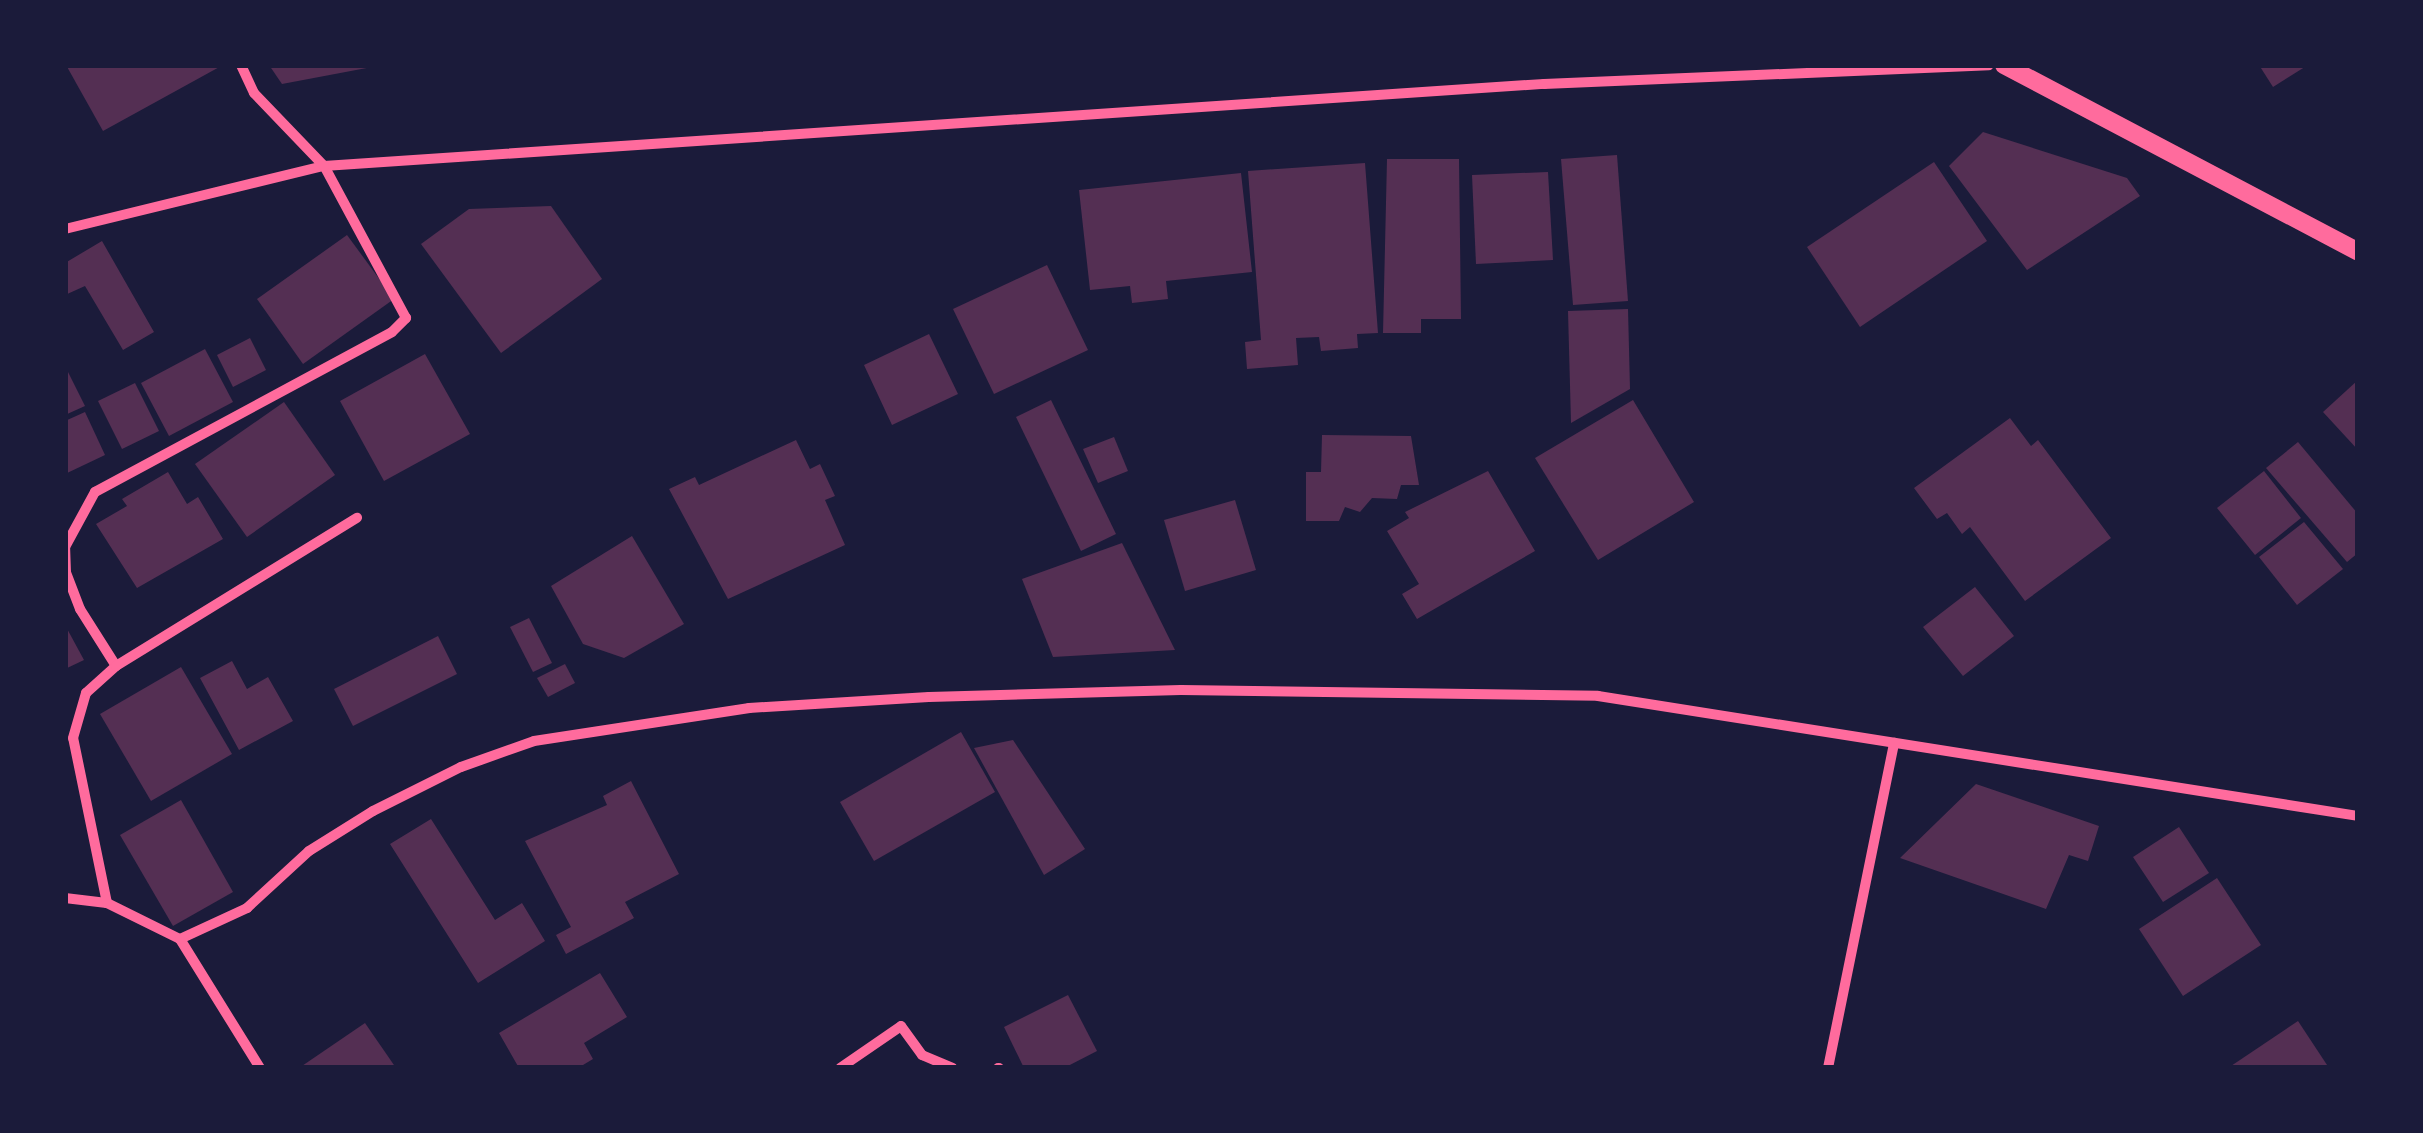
<!DOCTYPE html>
<html>
<head>
<meta charset="utf-8">
<style>
  body { margin:0 }
  #map { position:relative; width:2423px; height:1133px; overflow:hidden; background:#1b1b3a; font-family:Quicksand,sans-serif }
  div>[style] { position:absolute }
  [style*='--x'] { left:calc(var(--x)*1px); top:calc(var(--y)*1px); width:calc(var(--w)*1px); rotate:calc(var(--a)*1deg) }
  .building>* { inset:0; background:#542f53 }
  .minor>* { height:10px; margin:-5px; padding:0 5px; transform-origin:5px; border-radius:5px; background:#ff6b9d }
  .tertiary>* { height:18px; margin:-9px; padding:0 9px; transform-origin:9px; border-radius:9px; background:#ff6b9d }
  span { translate:-50% -50%; white-space:nowrap; text-align:center; line-height:1.15; -webkit-text-stroke:10px #1b1b3a; paint-order:stroke }
  .frame { position:absolute; inset:0; border:68px solid #1b1b3a; pointer-events:none }
</style>
</head>
<body>
<div id="map">
  <div class="building">
    <i style="clip-path:polygon(66px 65px,223px 65px,103px 131px)"></i>
    <i style="clip-path:polygon(269px 65px,372px 65px,372px 67px,282px 84px)"></i>
    <i style="clip-path:polygon(2259px 65px,2308px 65px,2273px 87px)"></i>
    <i style="clip-path:polygon(1983px 132px,2127px 178px,2140px 196px,2027px 270px,1949px 166px)"></i>
    <i style="clip-path:polygon(1617px 155px,1628px 301px,1573px 305px,1561px 159px)"></i>
    <i style="clip-path:polygon(1387px 159px,1459px 159px,1461px 319px,1421px 319px,1421px 333px,1383px 333px)"></i>
    <i style="clip-path:polygon(1934px 162px,1987px 241px,1860px 327px,1807px 247px)"></i>
    <i style="clip-path:polygon(1365px 163px,1378px 333px,1357px 334px,1358px 348px,1321px 351px,1319px 337px,1296px 338px,1298px 365px,1247px 369px,1245px 342px,1261px 340px,1248px 171px)"></i>
    <i style="clip-path:polygon(1548px 172px,1553px 260px,1476px 264px,1472px 175px)"></i>
    <i style="clip-path:polygon(1241px 173px,1252px 272px,1166px 281px,1168px 299px,1132px 303px,1130px 286px,1090px 290px,1079px 190px)"></i>
    <i style="clip-path:polygon(551px 206px,602px 279px,501px 353px,421px 244px,469px 209px)"></i>
    <i style="clip-path:polygon(347px 235px,394px 299px,303px 364px,257px 299px)"></i>
    <i style="clip-path:polygon(102px 241px,154px 332px,123px 350px,85px 286px,65px 295px,65px 263px)"></i>
    <i style="clip-path:polygon(1047px 265px,1088px 350px,994px 394px,953px 309px)"></i>
    <i style="clip-path:polygon(1628px 309px,1630px 389px,1571px 423px,1568px 311px)"></i>
    <i style="clip-path:polygon(929px 334px,958px 394px,892px 425px,864px 365px)"></i>
    <i style="clip-path:polygon(250px 338px,266px 370px,233px 387px,217px 355px)"></i>
    <i style="clip-path:polygon(205px 349px,233px 402px,169px 436px,141px 383px)"></i>
    <i style="clip-path:polygon(425px 354px,470px 434px,384px 481px,340px 401px)"></i>
    <i style="clip-path:polygon(65px 366px,85px 406px,65px 415px)"></i>
    <i style="clip-path:polygon(2358px 380px,2358px 450px,2323px 412px)"></i>
    <i style="clip-path:polygon(135px 383px,159px 431px,122px 449px,98px 401px)"></i>
    <i style="clip-path:polygon(1051px 400px,1116px 534px,1081px 551px,1016px 417px)"></i>
    <i style="clip-path:polygon(1633px 400px,1694px 502px,1598px 560px,1535px 458px)"></i>
    <i style="clip-path:polygon(284px 402px,335px 475px,247px 537px,195px 464px)"></i>
    <i style="clip-path:polygon(85px 412px,105px 455px,65px 474px,65px 421px)"></i>
    <i style="clip-path:polygon(2010px 418px,2031px 446px,2038px 440px,2111px 538px,2025px 601px,1970px 527px,1962px 534px,1947px 513px,1937px 519px,1914px 488px)"></i>
    <i style="clip-path:polygon(1322px 435px,1411px 436px,1419px 485px,1401px 485px,1397px 499px,1372px 498px,1360px 512px,1345px 507px,1339px 521px,1306px 521px,1306px 472px,1321px 472px)"></i>
    <i style="clip-path:polygon(1114px 437px,1128px 471px,1098px 483px,1083px 449px)"></i>
    <i style="clip-path:polygon(796px 440px,810px 469px,820px 464px,835px 496px,825px 500px,845px 545px,728px 599px,669px 489px,695px 477px,699px 485px)"></i>
    <i style="clip-path:polygon(2298px 442px,2358px 514px,2358px 553px,2347px 562px,2266px 468px)"></i>
    <i style="clip-path:polygon(1488px 471px,1535px 551px,1417px 619px,1402px 594px,1419px 584px,1387px 531px,1409px 518px,1405px 512px)"></i>
    <i style="clip-path:polygon(2264px 471px,2301px 518px,2255px 555px,2217px 508px)"></i>
    <i style="clip-path:polygon(168px 472px,187px 504px,198px 497px,223px 539px,137px 588px,96px 524px,127px 506px,122px 499px)"></i>
    <i style="clip-path:polygon(1235px 500px,1256px 570px,1185px 591px,1164px 520px)"></i>
    <i style="clip-path:polygon(2304px 522px,2343px 569px,2297px 605px,2259px 557px)"></i>
    <i style="clip-path:polygon(632px 536px,684px 624px,624px 658px,583px 644px,551px 586px)"></i>
    <i style="clip-path:polygon(1122px 543px,1175px 650px,1053px 657px,1022px 579px)"></i>
    <i style="clip-path:polygon(1975px 587px,2014px 636px,1963px 676px,1923px 627px)"></i>
    <i style="clip-path:polygon(529px 618px,552px 663px,533px 672px,510px 627px)"></i>
    <i style="clip-path:polygon(65px 625px,84px 660px,65px 669px)"></i>
    <i style="clip-path:polygon(438px 636px,457px 674px,353px 726px,334px 689px)"></i>
    <i style="clip-path:polygon(232px 661px,247px 689px,268px 677px,293px 721px,239px 750px,200px 678px)"></i>
    <i style="clip-path:polygon(565px 664px,575px 683px,548px 697px,537px 678px)"></i>
    <i style="clip-path:polygon(181px 667px,232px 754px,151px 801px,100px 714px)"></i>
    <i style="clip-path:polygon(961px 732px,995px 792px,874px 861px,840px 802px)"></i>
    <i style="clip-path:polygon(1013px 740px,1085px 849px,1044px 875px,974px 748px)"></i>
    <i style="clip-path:polygon(631px 781px,679px 874px,625px 902px,634px 918px,566px 954px,556px 935px,571px 927px,525px 841px,607px 805px,603px 796px)"></i>
    <i style="clip-path:polygon(1976px 784px,2099px 826px,2088px 861px,2069px 855px,2046px 909px,1900px 858px)"></i>
    <i style="clip-path:polygon(181px 800px,233px 892px,173px 926px,120px 835px)"></i>
    <i style="clip-path:polygon(431px 819px,495px 920px,522px 903px,545px 941px,478px 983px,390px 844px)"></i>
    <i style="clip-path:polygon(2179px 827px,2209px 873px,2163px 902px,2133px 857px)"></i>
    <i style="clip-path:polygon(2217px 878px,2261px 945px,2183px 996px,2139px 929px)"></i>
    <i style="clip-path:polygon(600px 973px,627px 1017px,584px 1043px,593px 1059px,578px 1068px,519px 1068px,499px 1033px)"></i>
    <i style="clip-path:polygon(1068px 995px,1097px 1051px,1064px 1068px,1024px 1068px,1004px 1027px)"></i>
    <i style="clip-path:polygon(2298px 1021px,2329px 1068px,2228px 1068px)"></i>
    <i style="clip-path:polygon(365px 1023px,396px 1068px,299px 1068px)"></i>
  </div>
  <div class="minor">
    <i style="--x:65;--y:229;--w:267;--a:-13.7"></i>
    <i style="--x:324;--y:166;--w:1223;--a:-3.85"></i>
    <i style="--x:1544;--y:84;--w:445;--a:-2.4"></i>
    <i style="--x:116;--y:666;--w:67;--a:-122.3"></i>
    <i style="--x:80;--y:609;--w:39;--a:-111"></i>
    <i style="--x:66;--y:573;--w:26;--a:-92"></i>
    <i style="--x:65;--y:547;--w:63;--a:-61.4"></i>
    <i style="--x:95;--y:492;--w:337;--a:-28.3"></i>
    <i style="--x:392;--y:332;--w:20;--a:-45"></i>
    <i style="--x:406;--y:318;--w:173;--a:-118.3"></i>
    <i style="--x:324;--y:166;--w:101;--a:-133.8"></i>
    <i style="--x:254;--y:93;--w:31;--a:-115"></i>
    <i style="--x:65;--y:898;--w:42;--a:6.8"></i>
    <i style="--x:107;--y:903;--w:81;--a:26.3"></i>
    <i style="--x:180;--y:939;--w:152;--a:58.2"></i>
    <i style="--x:107;--y:903;--w:168;--a:-101.6"></i>
    <i style="--x:73;--y:738;--w:47;--a:-73.9"></i>
    <i style="--x:86;--y:693;--w:40;--a:-42"></i>
    <i style="--x:116;--y:666;--w:283;--a:-31.6"></i>
    <i style="--x:180;--y:939;--w:74;--a:-24.8"></i>
    <i style="--x:247;--y:908;--w:84;--a:-42.6"></i>
    <i style="--x:309;--y:851;--w:75;--a:-32"></i>
    <i style="--x:373;--y:811;--w:98;--a:-26.6"></i>
    <i style="--x:461;--y:767;--w:77;--a:-19.6"></i>
    <i style="--x:534;--y:741;--w:218;--a:-8.7"></i>
    <i style="--x:749;--y:708;--w:180;--a:-3.5"></i>
    <i style="--x:929;--y:697;--w:252;--a:-1.6"></i>
    <i style="--x:1181;--y:690;--w:417;--a:0.8"></i>
    <i style="--x:1598;--y:696;--w:769;--a:8.97"></i>
    <i style="--x:840;--y:1068;--w:74;--a:-34.5"></i>
    <i style="--x:901;--y:1026;--w:36;--a:54"></i>
    <i style="--x:922;--y:1055;--w:33;--a:23"></i>
    <i style="--x:998;--y:1068;--w:1;--a:0"></i>
    <i style="--x:1828;--y:1068;--w:332;--a:-78.5"></i>
  </div>
  <div class="tertiary">
    <i style="--x:2004;--y:65;--w:400;--a:27.8"></i>
  </div>
  <div class="frame"></div>
</div>
</body>
</html>
